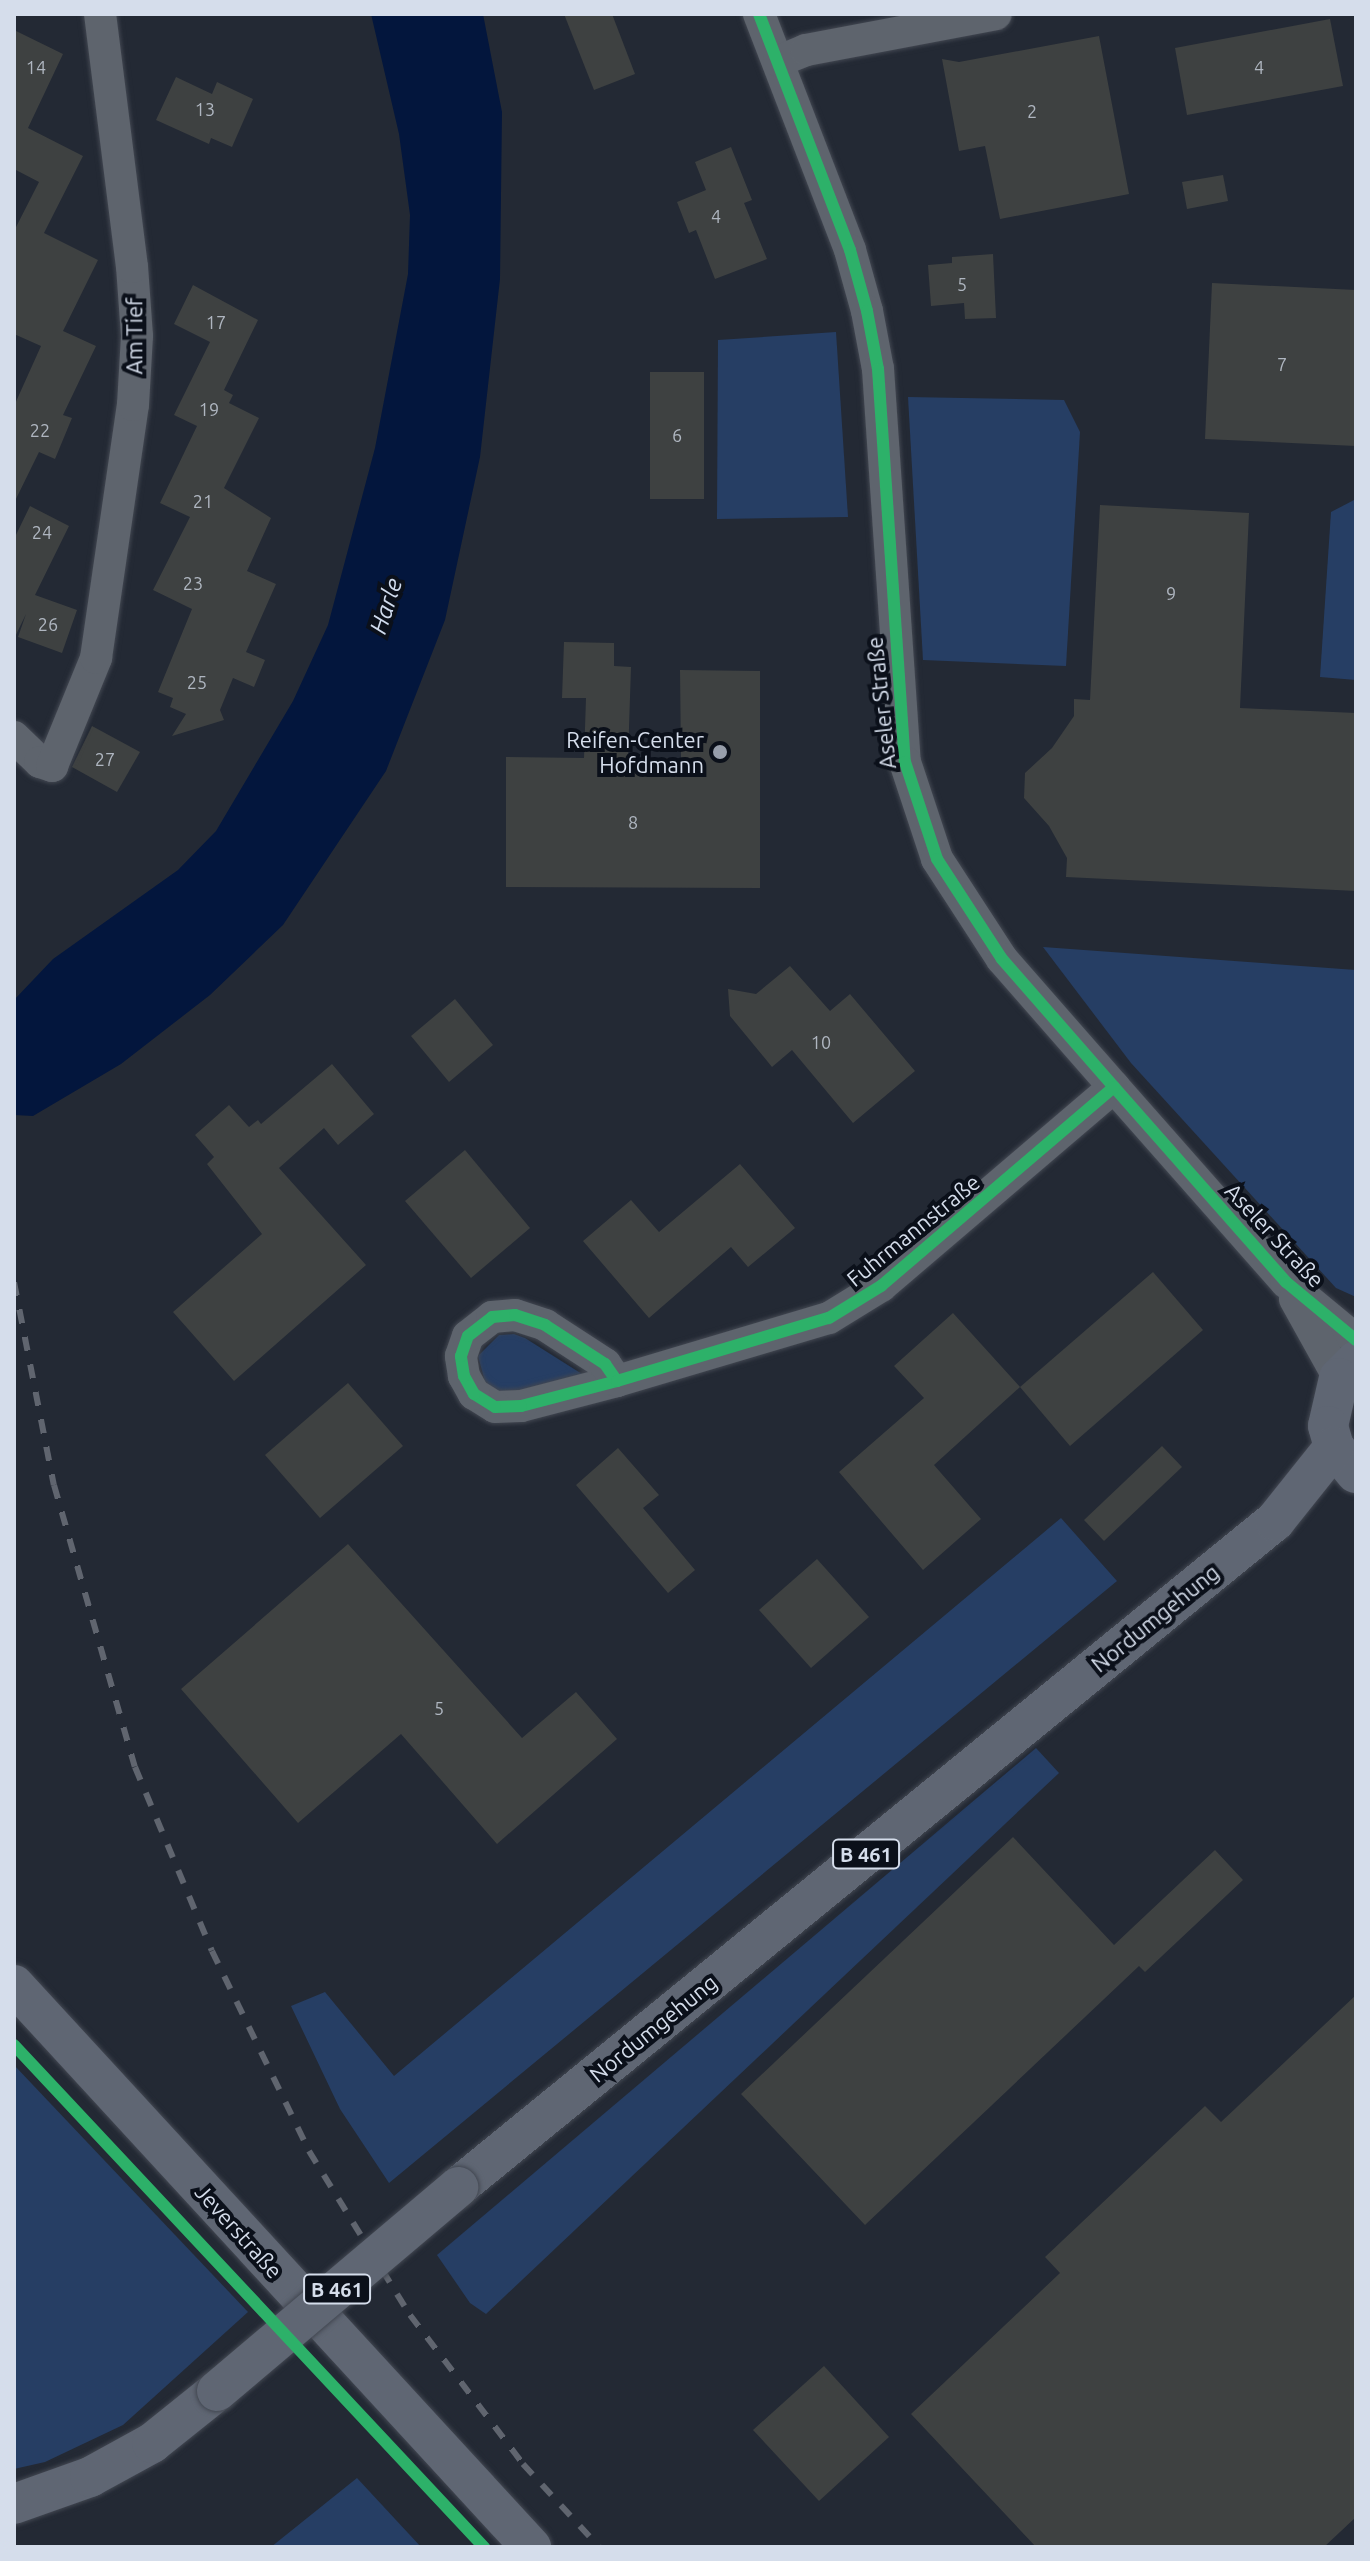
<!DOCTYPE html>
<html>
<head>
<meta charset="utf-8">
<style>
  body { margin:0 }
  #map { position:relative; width:1370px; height:2561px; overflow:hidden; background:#232934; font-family:Ubuntu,sans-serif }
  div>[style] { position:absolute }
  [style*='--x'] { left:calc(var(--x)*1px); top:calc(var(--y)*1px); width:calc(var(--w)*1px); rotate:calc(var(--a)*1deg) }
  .green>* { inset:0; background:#263e64 }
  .water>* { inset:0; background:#03163d }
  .building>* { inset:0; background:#3e4141 }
  .roads { filter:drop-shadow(0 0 2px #424751) drop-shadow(0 0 2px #424751) }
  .minor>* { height:32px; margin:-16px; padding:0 16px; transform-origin:16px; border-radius:16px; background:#5e646d }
  .major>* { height:40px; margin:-20px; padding:0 20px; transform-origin:20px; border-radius:20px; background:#5f6673 }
  .rail>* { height:6px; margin-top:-3px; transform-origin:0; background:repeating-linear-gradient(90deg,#60656f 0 14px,transparent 0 28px) }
  .bridges { filter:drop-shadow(0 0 2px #424751) drop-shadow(0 0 2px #424751) }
  .major-bridge>* { height:40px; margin:-20px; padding:0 20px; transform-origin:20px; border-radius:20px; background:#5f6673 }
  .cycleway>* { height:12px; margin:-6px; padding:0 6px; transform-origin:6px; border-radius:6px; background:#2db169 }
  .dots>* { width:22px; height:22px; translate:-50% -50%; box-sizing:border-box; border:4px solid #0b101a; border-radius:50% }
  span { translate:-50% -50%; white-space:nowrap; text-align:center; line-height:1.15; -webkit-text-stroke:8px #0b101a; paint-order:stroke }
  .number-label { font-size:18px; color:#afb6c0 }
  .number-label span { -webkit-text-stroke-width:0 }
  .shield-label span { padding:2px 6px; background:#0b101a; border:2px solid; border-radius:6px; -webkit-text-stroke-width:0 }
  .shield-label { font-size:20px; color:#d5ddeb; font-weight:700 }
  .street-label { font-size:22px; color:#d5ddeb }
  .poi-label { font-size:22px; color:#d5ddeb }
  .right { translate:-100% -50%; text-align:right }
  .water-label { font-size:24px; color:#d0dbed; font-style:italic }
  .frame { position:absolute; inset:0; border:16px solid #d5ddeb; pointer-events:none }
</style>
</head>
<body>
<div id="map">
  <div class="green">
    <i style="clip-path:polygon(836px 332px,848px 517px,717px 519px,718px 340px)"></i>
    <i style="clip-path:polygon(908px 397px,1064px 400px,1080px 432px,1066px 666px,923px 660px)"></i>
    <i style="clip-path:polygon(1356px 499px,1356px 680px,1320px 677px,1331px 512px)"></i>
    <i style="clip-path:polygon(1043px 947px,1356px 970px,1356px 1297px,1336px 1288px,1131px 1063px)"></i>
    <i style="clip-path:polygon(514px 1334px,525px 1338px,582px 1374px,502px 1395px,485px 1382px,478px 1356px,499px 1335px)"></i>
    <i style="clip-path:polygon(1061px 1518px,1117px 1581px,389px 2183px,340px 2109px,291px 2006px,325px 1992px,394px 2076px)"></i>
    <i style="clip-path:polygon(1036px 1748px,1059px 1773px,486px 2314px,470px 2303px,437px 2255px)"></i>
    <i style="clip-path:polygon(14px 2065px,248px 2312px,123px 2425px,45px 2462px,14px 2469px)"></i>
    <i style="clip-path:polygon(357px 2478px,421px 2547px,271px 2547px)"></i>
  </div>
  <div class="water">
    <i style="clip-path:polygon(371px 14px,483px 14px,502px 112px,500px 279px,480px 457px,445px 620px,386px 771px,283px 925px,210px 995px,121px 1064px,33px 1116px,14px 1115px,14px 1000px,53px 959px,178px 870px,216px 831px,293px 701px,328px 625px,375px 448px,408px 274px,410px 215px,399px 134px)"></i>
  </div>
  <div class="building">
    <i style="clip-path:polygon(564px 14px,612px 14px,635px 74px,594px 90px)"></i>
    <i style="clip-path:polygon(1330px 19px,1343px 86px,1187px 115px,1175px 48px)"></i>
    <i style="clip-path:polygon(14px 30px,63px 54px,28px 128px,83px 156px,44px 233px,98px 260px,63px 331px,96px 346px,63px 415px,72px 418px,55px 459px,39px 452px,14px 503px,14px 406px,41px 346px,14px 334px,14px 231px,39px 182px,14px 169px)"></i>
    <i style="clip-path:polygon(1099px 36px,1129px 194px,1000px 219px,985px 146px,959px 151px,942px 59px,959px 62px)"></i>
    <i style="clip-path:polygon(176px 77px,212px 94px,217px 82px,253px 99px,232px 147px,211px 138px,209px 144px,156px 120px)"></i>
    <i style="clip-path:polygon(731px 147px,752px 200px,744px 203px,767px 259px,715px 279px,696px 230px,689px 233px,677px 202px,706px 190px,695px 162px)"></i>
    <i style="clip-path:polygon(1223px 175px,1228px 201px,1187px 209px,1182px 182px)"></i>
    <i style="clip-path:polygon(993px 254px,996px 318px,965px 319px,964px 303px,931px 306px,928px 265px,952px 263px,952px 257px)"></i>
    <i style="clip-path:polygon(1212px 283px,1356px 290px,1356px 446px,1205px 439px)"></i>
    <i style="clip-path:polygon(193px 285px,258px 320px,224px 390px,233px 395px,229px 403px,259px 418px,224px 488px,271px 518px,247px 571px,276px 584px,246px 652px,265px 660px,254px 687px,233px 678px,220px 710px,224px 720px,172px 736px,186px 714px,170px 707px,173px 698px,158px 692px,192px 609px,153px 590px,190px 517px,160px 503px,197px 426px,174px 415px,210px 342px,174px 324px)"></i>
    <i style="clip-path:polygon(650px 372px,704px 372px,704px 499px,650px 499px)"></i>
    <i style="clip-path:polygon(1100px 505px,1249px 513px,1240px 708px,1356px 713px,1356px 891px,1066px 877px,1067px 858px,1049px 826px,1024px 798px,1025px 773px,1052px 748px,1074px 716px,1074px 699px,1090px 700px)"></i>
    <i style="clip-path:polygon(30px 506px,69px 526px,35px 595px,77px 610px,62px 653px,18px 637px,26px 614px,14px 639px,14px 539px)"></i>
    <i style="clip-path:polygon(564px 642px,614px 643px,614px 666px,631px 667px,628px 758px,681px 758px,680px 670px,760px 671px,760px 888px,506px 887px,506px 757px,584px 758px,586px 698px,562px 698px)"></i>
    <i style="clip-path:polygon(92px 726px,140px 752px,117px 792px,72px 767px)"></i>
    <i style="clip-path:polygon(790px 966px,830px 1011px,850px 994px,915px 1071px,853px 1123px,792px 1050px,772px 1067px,730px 1016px,728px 989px,756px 994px)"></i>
    <i style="clip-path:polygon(455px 999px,493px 1045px,449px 1082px,411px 1036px)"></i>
    <i style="clip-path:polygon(332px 1064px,374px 1114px,338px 1145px,324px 1128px,279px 1168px,366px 1265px,234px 1381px,173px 1312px,262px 1234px,207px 1164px,214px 1157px,195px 1135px,229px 1105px,249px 1127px,258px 1120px,261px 1124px)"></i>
    <i style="clip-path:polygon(465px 1150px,530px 1228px,471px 1278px,405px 1201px)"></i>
    <i style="clip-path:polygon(740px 1164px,795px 1228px,748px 1267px,731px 1247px,649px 1318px,583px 1241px,631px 1200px,659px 1232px)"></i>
    <i style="clip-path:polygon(1153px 1272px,1203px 1330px,1070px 1446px,1020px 1387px)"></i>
    <i style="clip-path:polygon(953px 1313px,1020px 1387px,934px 1465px,981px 1519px,923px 1570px,839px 1472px,924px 1398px,894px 1366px)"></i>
    <i style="clip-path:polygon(348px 1383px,403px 1446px,320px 1518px,265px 1455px)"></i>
    <i style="clip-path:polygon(1162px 1446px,1182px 1467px,1104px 1541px,1084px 1520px)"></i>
    <i style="clip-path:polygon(618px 1448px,659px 1495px,643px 1508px,695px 1570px,668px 1593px,576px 1485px)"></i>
    <i style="clip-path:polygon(348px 1544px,522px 1738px,576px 1692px,617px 1739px,497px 1844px,401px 1734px,298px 1823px,181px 1689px)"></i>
    <i style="clip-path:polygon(817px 1559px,869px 1617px,811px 1668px,759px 1610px)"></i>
    <i style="clip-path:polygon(1013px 1837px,1114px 1945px,1215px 1850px,1243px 1880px,1145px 1972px,1139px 1966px,865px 2225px,741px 2094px)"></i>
    <i style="clip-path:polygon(1356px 1995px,1356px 2517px,1324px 2547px,1036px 2547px,911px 2414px,1060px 2273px,1045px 2257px,1205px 2106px,1221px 2122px)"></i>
    <i style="clip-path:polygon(824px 2366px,889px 2437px,819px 2501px,753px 2430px)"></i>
  </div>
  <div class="roads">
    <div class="minor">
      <i style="--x:759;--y:14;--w:253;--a:68.9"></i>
      <i style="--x:850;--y:250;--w:63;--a:74.4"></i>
      <i style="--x:867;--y:311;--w:59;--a:79.3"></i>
      <i style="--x:878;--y:369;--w:394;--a:86.1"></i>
      <i style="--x:905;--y:762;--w:102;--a:71.7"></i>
      <i style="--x:937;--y:859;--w:119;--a:57"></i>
      <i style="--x:1002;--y:959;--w:170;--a:48.8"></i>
      <i style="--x:1114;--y:1087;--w:260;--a:48.6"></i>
      <i style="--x:1286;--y:1282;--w:91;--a:39.6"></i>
      <i style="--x:779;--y:61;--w:29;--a:-22"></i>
      <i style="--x:806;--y:50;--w:193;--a:-10.7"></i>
      <i style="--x:14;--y:737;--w:36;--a:44"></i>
      <i style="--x:40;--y:762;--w:13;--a:18"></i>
      <i style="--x:52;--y:766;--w:117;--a:-67.8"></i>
      <i style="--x:96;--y:658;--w:256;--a:-81.7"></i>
      <i style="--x:133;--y:405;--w:69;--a:-86.7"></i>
      <i style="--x:137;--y:336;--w:69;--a:-94.1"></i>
      <i style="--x:132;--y:267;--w:255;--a:-97.2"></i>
      <i style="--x:1295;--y:1299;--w:90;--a:60.9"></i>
      <i style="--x:617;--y:1381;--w:99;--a:165.4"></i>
      <i style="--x:521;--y:1406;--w:26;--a:178"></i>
      <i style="--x:495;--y:1407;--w:25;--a:-148"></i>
      <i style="--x:474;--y:1394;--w:21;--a:-119"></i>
      <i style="--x:464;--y:1376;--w:20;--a:-99"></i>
      <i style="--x:461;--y:1356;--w:21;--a:-71"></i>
      <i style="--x:468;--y:1336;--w:31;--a:-38"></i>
      <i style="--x:492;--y:1317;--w:23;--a:-5"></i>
      <i style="--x:515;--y:1315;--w:32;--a:18"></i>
      <i style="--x:545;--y:1325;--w:72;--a:33"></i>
      <i style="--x:605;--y:1364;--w:21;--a:55"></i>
      <i style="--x:617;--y:1381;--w:221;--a:-16.6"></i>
      <i style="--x:829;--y:1318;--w:61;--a:-31.6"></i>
      <i style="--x:881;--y:1286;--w:306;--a:-40.5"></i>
    </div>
    <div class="major">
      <i style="--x:1356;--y:1361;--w:24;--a:135"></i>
      <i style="--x:1339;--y:1378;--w:49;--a:102.9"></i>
      <i style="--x:1328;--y:1426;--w:22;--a:74"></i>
      <i style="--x:1334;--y:1447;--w:34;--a:50"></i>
      <i style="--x:14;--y:1985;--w:764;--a:47.39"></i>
      <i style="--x:458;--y:2187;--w:1054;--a:-39.19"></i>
      <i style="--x:1275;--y:1521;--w:95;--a:-51.4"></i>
      <i style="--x:14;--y:2504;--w:81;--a:-19.6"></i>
      <i style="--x:90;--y:2477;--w:71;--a:-28.7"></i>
      <i style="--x:152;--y:2443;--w:83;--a:-38.7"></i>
    </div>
  </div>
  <div class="rail">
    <i style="--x:14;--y:1282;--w:207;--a:78.9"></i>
    <i style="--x:54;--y:1485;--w:293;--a:74"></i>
    <i style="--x:135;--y:1767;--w:199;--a:67.3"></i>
    <i style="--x:212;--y:1951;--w:222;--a:64.1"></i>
    <i style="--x:309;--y:2151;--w:193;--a:58.4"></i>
    <i style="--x:410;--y:2315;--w:187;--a:52.8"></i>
    <i style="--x:523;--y:2464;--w:113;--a:47.5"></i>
  </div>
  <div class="bridges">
    <div class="major-bridge">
      <i style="--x:217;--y:2391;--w:316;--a:-40.2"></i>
    </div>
  </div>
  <div class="cycleway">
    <i style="--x:759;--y:14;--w:253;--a:68.9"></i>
    <i style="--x:850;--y:250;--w:63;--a:74.4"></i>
    <i style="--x:867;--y:311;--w:59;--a:79.3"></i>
    <i style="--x:878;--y:369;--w:394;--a:86.1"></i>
    <i style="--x:905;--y:762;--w:102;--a:71.7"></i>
    <i style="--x:937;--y:859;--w:119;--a:57"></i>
    <i style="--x:1002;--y:959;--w:170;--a:48.8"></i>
    <i style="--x:1114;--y:1087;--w:260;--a:48.6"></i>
    <i style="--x:1286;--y:1282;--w:91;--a:39.6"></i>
    <i style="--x:617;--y:1381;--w:99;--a:165.4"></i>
    <i style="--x:521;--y:1406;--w:26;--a:178"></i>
    <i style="--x:495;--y:1407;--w:25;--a:-148"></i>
    <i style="--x:474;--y:1394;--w:21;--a:-119"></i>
    <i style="--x:464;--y:1376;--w:20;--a:-99"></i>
    <i style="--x:461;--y:1356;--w:21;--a:-71"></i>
    <i style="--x:468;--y:1336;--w:31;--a:-38"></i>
    <i style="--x:492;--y:1317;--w:23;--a:-5"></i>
    <i style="--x:515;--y:1315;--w:32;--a:18"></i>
    <i style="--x:545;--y:1325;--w:72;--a:33"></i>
    <i style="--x:605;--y:1364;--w:21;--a:55"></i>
    <i style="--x:617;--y:1381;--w:221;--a:-16.6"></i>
    <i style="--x:829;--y:1318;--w:61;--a:-31.6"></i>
    <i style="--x:881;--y:1286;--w:306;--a:-40.5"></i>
    <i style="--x:14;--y:2045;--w:688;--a:46.89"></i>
  </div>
  <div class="dots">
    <i style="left:720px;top:752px;background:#979eab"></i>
  </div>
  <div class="number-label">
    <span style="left:36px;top:67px">14</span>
    <span style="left:1259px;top:67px">4</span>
    <span style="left:205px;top:109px">13</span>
    <span style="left:1032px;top:111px">2</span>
    <span style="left:716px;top:216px">4</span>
    <span style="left:962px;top:284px">5</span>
    <span style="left:216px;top:322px">17</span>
    <span style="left:1282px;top:364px">7</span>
    <span style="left:209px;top:409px">19</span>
    <span style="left:40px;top:430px">22</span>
    <span style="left:677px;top:435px">6</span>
    <span style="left:203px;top:501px">21</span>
    <span style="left:42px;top:532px">24</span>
    <span style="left:193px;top:583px">23</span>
    <span style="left:1171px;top:593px">9</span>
    <span style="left:48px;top:624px">26</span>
    <span style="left:197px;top:682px">25</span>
    <span style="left:105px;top:759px">27</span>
    <span style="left:633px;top:822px">8</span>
    <span style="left:821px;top:1042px">10</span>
    <span style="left:439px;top:1708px">5</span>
  </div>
  <div class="shield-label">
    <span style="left:866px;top:1854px">B 461</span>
    <span style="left:337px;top:2289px">B 461</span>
  </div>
  <div class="street-label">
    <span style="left:134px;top:336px;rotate:-90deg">Am Tief</span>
    <span style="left:881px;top:703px;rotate:-96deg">Aseler Straße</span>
    <span style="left:913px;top:1230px;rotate:-39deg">Fuhrmannstraße</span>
    <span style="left:1275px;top:1235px;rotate:47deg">Aseler Straße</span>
    <span style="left:1155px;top:1618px;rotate:-39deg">Nordumgehung</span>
    <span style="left:653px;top:2028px;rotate:-39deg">Nordumgehung</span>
    <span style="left:239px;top:2231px;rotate:48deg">Jeverstraße</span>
  </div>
  <div class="poi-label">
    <span class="right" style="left:704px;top:752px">Reifen-Center<br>Hofdmann</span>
  </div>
  <div class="water-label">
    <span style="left:386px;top:606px;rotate:-72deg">Harle</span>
  </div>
  <div class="frame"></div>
</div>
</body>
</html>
